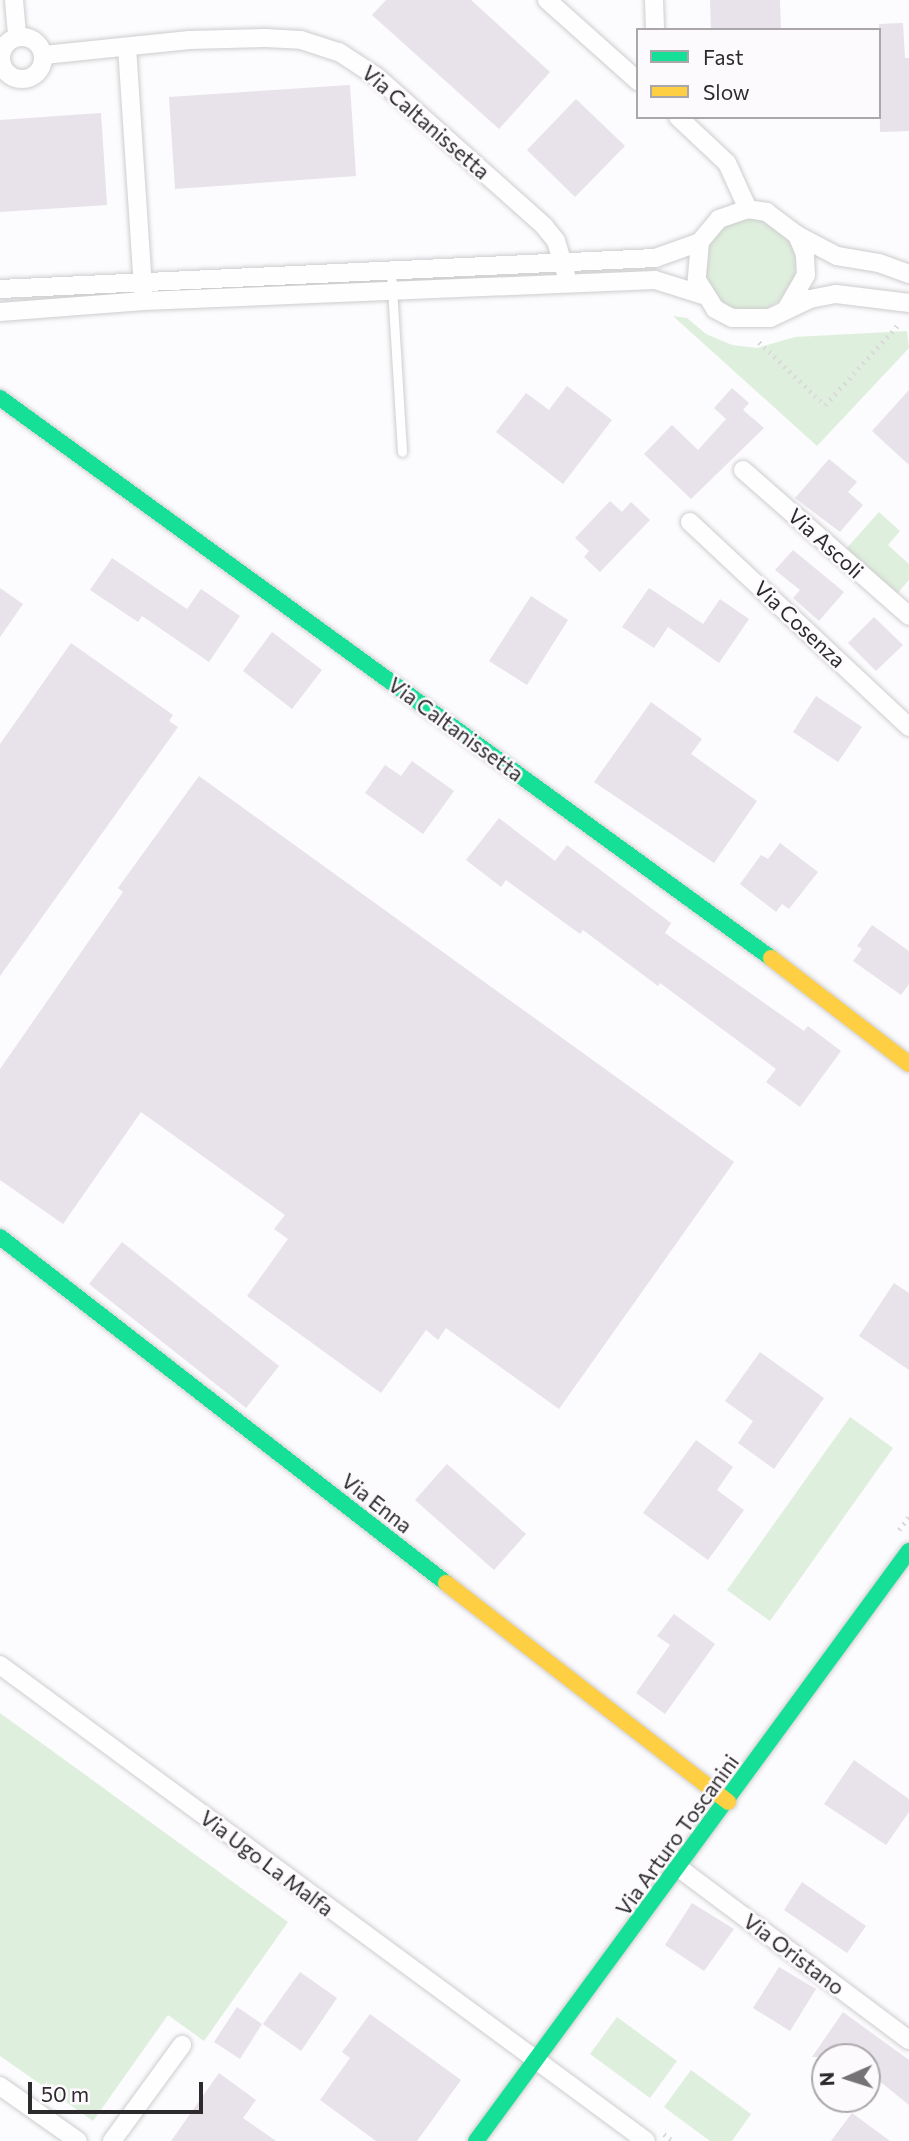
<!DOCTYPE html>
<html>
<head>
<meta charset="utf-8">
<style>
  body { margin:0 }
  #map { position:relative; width:909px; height:2141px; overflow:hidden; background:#fcfbfd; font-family:Commissioner,sans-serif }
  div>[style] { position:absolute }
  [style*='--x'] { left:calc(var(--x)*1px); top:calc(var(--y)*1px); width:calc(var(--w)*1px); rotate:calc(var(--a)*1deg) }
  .green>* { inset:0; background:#dfefdd }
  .round { border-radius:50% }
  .building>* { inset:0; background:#e8e2eb }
  .path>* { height:4.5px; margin-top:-2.25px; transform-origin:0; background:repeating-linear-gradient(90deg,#dadada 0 2px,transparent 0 7px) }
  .roads { filter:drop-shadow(0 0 2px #cecdcf) drop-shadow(0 0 2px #cecdcf) }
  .lane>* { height:9px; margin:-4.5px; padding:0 4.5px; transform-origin:4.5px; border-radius:4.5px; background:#fffeff }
  .street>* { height:18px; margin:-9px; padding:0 9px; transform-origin:9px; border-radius:9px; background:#fffeff }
  .street>.ring { margin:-9px; padding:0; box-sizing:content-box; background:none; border:18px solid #fffeff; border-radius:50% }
  .fast>* { height:16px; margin:-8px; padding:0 8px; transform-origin:8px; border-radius:8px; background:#16e098 }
  .slow>* { height:16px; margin:-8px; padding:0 8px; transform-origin:8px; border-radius:8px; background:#ffcf43 }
  span { translate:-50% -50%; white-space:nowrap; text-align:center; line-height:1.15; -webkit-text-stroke:5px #fdfafe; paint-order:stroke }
  .street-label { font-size:21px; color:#2d2a2e }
  .legend { position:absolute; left:636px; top:28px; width:245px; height:91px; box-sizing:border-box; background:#fdfafe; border:2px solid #aaa7ab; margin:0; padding:9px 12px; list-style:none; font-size:21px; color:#2d2a2e }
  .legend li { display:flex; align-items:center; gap:14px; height:35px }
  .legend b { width:35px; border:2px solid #aaa7ab }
  .north { position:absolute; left:811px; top:2043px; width:70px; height:70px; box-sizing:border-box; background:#fdfafe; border:2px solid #aaa7ab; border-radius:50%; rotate:267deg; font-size:19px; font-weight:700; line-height:28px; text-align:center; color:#2d2a2e }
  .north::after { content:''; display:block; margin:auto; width:24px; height:32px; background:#757376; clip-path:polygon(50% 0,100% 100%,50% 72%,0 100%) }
  .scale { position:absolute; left:28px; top:2082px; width:175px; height:32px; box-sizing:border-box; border:4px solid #2d2a2e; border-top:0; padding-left:9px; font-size:21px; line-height:24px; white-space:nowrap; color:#2d2a2e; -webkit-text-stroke:5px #fdfafe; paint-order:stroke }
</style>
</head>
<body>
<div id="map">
  <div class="green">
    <i class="round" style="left:704px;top:219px;width:92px;height:92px"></i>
    <i style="clip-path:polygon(673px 316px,687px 318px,706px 334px,732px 345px,757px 348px,795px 337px,907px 331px,909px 348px,817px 446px)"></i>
    <i style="clip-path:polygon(879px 512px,900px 531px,888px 545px,909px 564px,909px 580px,896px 595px,845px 550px)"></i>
    <i style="clip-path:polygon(850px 1417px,893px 1448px,770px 1621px,727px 1590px)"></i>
    <i style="clip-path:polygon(0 1713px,288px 1922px,204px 2041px,168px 2015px,93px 2121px,0 2056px)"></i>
    <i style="clip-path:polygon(617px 2017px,677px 2061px,650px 2098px,590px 2054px)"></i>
    <i style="clip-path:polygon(691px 2070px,751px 2114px,732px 2141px,710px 2141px,664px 2107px)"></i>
  </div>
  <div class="building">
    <i style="clip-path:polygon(386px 0,471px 0,550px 72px,499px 129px,372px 15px)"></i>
    <i style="clip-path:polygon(710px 0,780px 0,781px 30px,711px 30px)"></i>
    <i style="clip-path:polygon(903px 23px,905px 58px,909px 58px,909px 131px,880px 132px,879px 24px)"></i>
    <i style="clip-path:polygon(350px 85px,356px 176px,175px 189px,169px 97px)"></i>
    <i style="clip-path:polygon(576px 99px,625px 146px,575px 197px,527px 150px)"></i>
    <i style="clip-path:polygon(101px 113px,107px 205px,0 212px,0 120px)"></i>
    <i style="clip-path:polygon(567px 386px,612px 420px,563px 484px,496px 432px,526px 393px,549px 410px)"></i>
    <i style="clip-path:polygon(732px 388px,749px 403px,743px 410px,764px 428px,691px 499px,644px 454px,672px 425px,698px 450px,726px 419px,714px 408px)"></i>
    <i style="clip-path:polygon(909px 390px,909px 465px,872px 431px)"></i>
    <i style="clip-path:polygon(829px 459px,857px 482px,848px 492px,863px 505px,840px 532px,795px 498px)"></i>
    <i style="clip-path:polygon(610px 501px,622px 512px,631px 502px,650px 520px,600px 572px,584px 557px,589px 551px,575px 538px)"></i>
    <i style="clip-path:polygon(793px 550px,844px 592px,819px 621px,793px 598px,800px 590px,775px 570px)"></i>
    <i style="clip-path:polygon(112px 558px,187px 609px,201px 589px,240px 616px,209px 662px,142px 616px,138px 622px,90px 590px)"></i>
    <i style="clip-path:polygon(0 588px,23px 604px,0 637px)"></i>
    <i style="clip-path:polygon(649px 588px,703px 624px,720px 599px,749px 619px,719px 663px,668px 627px,654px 648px,622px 627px)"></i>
    <i style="clip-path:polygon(531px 596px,568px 620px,527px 685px,489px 661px)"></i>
    <i style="clip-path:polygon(874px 617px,903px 645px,876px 671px,848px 643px)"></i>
    <i style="clip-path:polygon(272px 632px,322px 670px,292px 709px,243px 671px)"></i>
    <i style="clip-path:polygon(71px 643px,173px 715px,169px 721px,178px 727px,0 976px,0 744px)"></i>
    <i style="clip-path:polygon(816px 696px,862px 727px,838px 762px,793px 732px)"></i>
    <i style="clip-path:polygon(651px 702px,702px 739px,691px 754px,757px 801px,714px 863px,594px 782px)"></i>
    <i style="clip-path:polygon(412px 761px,454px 791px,423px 834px,365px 793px,385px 765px,401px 776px)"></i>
    <i style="clip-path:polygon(199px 776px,734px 1162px,559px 1409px,446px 1328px,438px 1340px,426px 1330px,381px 1393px,247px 1296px,288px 1239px,274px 1229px,285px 1215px,141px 1112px,63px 1224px,0 1180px,0 1069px,123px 892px,118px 888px)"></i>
    <i style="clip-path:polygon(499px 818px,555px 861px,567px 845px,671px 923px,665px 933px,804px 1031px,808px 1026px,841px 1051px,800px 1107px,766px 1082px,776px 1069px,660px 983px,658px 986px,583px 930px,580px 934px,506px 880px,501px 887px,466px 860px)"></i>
    <i style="clip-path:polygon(780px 843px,818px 872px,789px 909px,782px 904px,776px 912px,740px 884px,761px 855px,768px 859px)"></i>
    <i style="clip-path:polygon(872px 925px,909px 951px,909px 984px,901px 995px,853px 961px,862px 949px,857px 946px)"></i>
    <i style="clip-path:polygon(122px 1242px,279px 1366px,246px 1408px,89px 1284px)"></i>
    <i style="clip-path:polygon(894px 1283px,909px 1293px,909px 1370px,859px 1336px)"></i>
    <i style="clip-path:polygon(760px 1352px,824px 1398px,774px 1469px,738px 1443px,753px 1421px,725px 1401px)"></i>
    <i style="clip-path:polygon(696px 1440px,733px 1467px,717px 1490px,744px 1510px,708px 1560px,643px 1513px)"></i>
    <i style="clip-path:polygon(447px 1464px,526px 1534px,494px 1570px,415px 1500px)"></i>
    <i style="clip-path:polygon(674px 1614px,715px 1644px,665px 1714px,636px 1693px,670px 1645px,657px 1636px)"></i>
    <i style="clip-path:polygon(854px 1760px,909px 1799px,909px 1812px,886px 1845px,824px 1804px)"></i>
    <i style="clip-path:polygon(802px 1882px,866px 1926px,847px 1953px,784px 1910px)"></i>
    <i style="clip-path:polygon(692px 1903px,734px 1929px,704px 1971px,665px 1945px)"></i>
    <i style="clip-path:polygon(779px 1967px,816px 1989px,790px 2031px,753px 2008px)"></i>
    <i style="clip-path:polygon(300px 1972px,337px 1998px,301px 2051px,263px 2024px)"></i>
    <i style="clip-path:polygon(237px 2007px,262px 2024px,240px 2059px,214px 2042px)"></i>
    <i style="clip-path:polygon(843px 2012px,909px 2060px,909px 2105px,867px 2071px,867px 2057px,812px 2057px)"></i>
    <i style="clip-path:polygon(370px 2014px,461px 2080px,417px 2141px,376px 2141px,320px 2100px,350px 2058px,342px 2052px)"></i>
    <i style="clip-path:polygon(219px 2073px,256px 2100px,243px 2118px,276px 2141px,171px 2141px)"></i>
    <i style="clip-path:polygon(852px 2113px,890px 2141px,831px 2141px)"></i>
  </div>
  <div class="path">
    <i style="--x:759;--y:342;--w:91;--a:43.7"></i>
    <i style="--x:825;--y:405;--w:107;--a:-47.7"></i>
    <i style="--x:899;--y:1530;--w:17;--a:-54"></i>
    <i style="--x:664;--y:2134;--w:11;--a:38"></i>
  </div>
  <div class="roads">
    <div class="lane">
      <i style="--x:391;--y:271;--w:181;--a:86.5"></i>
    </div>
    <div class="street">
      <i style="--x:14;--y:0;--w:37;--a:85"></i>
      <i style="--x:547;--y:0;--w:122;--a:41.7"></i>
      <i style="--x:654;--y:0;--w:30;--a:88"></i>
      <i class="ring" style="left:1px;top:37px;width:24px;height:24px"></i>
      <i style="--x:127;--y:47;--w:245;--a:86.2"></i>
      <i style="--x:44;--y:55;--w:146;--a:-5.9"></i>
      <i style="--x:189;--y:40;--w:76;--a:-1.5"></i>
      <i style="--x:265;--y:38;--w:36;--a:3"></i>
      <i style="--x:301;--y:40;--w:40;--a:18"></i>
      <i style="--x:339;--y:52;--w:45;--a:33.3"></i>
      <i style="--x:377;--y:77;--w:224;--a:41.7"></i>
      <i style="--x:544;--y:226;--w:19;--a:51"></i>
      <i style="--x:556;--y:241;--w:34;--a:73"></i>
      <i style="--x:678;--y:117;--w:67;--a:43.2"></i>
      <i style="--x:727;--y:163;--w:51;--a:65.5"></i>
      <i style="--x:797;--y:235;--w:45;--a:27.7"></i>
      <i style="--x:837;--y:256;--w:43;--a:9.5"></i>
      <i style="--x:879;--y:263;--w:32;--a:20"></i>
      <i style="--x:0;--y:289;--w:656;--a:-2.71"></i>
      <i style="--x:655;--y:258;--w:48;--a:-19.6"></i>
      <i style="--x:787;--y:308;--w:38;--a:-60"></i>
      <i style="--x:806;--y:275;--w:21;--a:-93"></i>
      <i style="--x:805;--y:254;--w:21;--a:-113"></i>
      <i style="--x:797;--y:235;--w:38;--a:-143"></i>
      <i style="--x:767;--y:212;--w:19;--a:-171"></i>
      <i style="--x:748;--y:209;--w:31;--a:161"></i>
      <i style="--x:719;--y:219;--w:30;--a:130"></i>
      <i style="--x:700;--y:242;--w:38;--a:95"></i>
      <i style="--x:697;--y:280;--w:34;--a:58"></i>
      <i style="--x:715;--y:309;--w:19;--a:28"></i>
      <i style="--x:732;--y:318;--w:38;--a:0"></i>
      <i style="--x:770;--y:318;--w:44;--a:-25.4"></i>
      <i style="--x:810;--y:299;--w:26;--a:-11"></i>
      <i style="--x:836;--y:294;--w:74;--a:7"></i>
      <i style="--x:0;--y:312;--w:144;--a:-4.4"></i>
      <i style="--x:144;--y:301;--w:511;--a:-2.35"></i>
      <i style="--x:655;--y:280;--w:50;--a:17.4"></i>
      <i style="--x:743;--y:470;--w:221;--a:41.3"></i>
      <i style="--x:690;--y:522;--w:300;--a:43.1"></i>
      <i style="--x:0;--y:1665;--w:802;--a:36.38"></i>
      <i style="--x:679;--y:1868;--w:287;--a:36.8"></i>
      <i style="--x:0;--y:2086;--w:95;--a:35.2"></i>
      <i style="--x:112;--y:2141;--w:119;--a:-53.9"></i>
    </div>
    <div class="fast">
      <i style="--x:0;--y:398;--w:953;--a:35.99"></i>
      <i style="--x:0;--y:1237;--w:564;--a:37.8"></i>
      <i style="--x:476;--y:2141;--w:732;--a:-53.73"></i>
    </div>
    <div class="slow">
      <i style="--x:771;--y:958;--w:174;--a:37.5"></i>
      <i style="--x:446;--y:1583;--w:357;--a:37.8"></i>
    </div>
  </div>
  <div class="street-label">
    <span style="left:426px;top:122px;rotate:41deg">Via Caltanissetta</span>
    <span style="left:826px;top:543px;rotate:42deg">Via Ascoli</span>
    <span style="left:800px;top:624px;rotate:43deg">Via Cosenza</span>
    <span style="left:456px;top:729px;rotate:36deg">Via Caltanissetta</span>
    <span style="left:377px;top:1503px;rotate:38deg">Via Enna</span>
    <span style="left:677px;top:1835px;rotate:-54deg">Via Arturo Toscanini</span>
    <span style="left:267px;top:1863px;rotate:37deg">Via Ugo La Malfa</span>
    <span style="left:794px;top:1954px;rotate:37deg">Via Oristano</span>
  </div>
  <ul class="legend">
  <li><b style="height:9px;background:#16e098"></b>Fast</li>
  <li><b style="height:9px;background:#ffcf43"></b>Slow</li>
  </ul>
  <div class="north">N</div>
  <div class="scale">50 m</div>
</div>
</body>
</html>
